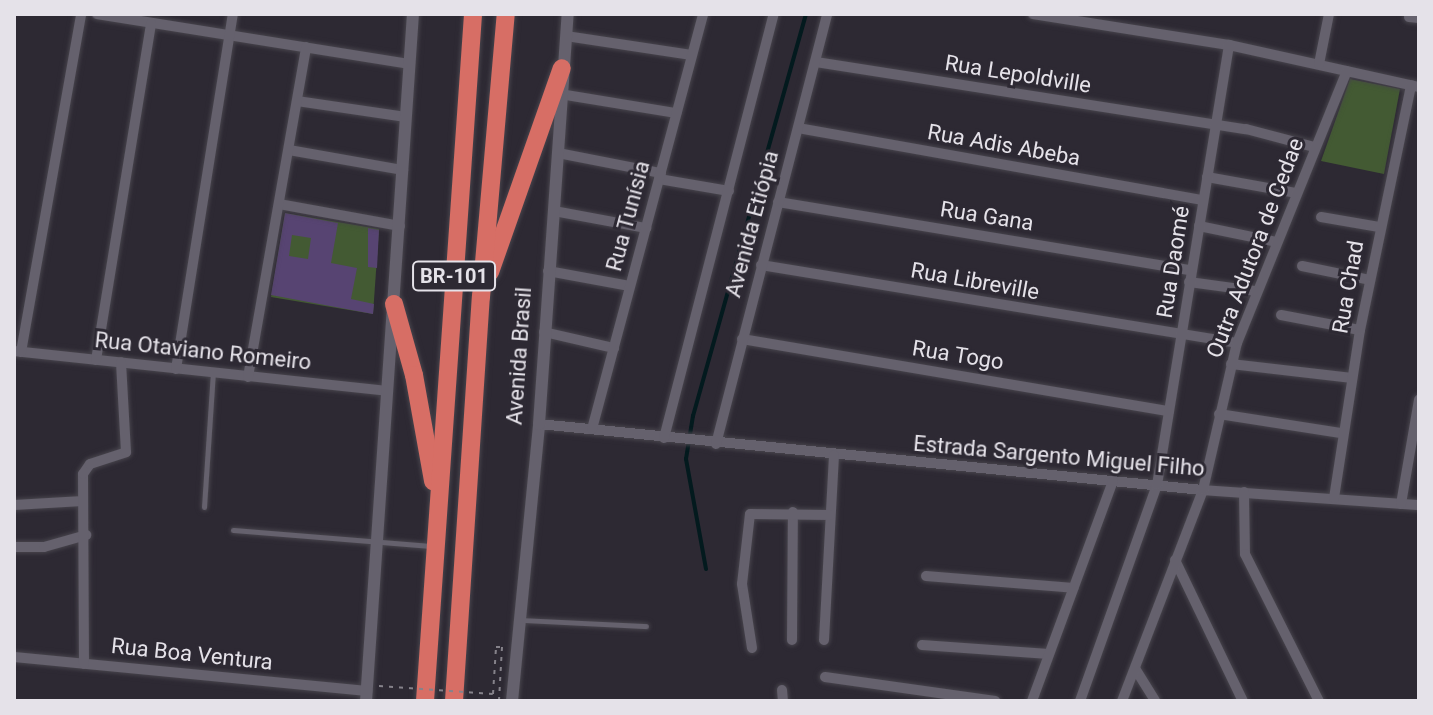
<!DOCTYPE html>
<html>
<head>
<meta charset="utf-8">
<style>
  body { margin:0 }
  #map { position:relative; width:1433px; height:715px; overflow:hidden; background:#2d2933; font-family:Roboto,sans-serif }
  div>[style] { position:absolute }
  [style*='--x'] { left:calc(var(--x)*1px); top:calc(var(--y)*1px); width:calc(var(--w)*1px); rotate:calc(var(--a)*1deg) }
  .green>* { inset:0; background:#435a33 }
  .stream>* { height:4px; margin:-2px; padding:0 2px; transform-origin:2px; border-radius:2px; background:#031a1e }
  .building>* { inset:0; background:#574472 }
  .roads { filter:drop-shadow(0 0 2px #47444c) drop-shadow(0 0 2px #47444c) }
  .service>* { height:5px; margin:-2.5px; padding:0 2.5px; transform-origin:2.5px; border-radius:2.5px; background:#65616d }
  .minor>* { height:10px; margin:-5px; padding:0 5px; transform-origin:5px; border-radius:5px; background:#65616d }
  .tertiary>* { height:12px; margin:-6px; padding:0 6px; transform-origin:6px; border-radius:6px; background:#65616d }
  .motorway>* { height:18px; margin:-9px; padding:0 9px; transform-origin:9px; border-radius:9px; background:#d76e65 }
  .path-bridge>* { height:2px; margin-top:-1px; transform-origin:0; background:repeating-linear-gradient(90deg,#85828a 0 4px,transparent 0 10px) }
  span { translate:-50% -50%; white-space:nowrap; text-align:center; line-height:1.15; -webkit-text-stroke:6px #2d2933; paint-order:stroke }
  .shield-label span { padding:2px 6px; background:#2d2933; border:2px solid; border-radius:6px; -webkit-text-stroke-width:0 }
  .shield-label { font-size:20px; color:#e5e2e9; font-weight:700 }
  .street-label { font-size:22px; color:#e5e2e9 }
  .frame { position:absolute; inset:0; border:16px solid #e5e2e9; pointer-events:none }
</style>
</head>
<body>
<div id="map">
  <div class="green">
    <i style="clip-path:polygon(1350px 79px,1400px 89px,1384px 174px,1321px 161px)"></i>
    <i style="clip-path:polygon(285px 213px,379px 229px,373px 314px,271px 297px)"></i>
  </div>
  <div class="stream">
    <i style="--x:706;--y:569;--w:112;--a:-100.3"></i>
    <i style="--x:686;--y:459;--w:44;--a:-80.8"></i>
    <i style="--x:693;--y:416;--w:418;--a:-74.3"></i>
  </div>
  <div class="building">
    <i style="clip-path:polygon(evenodd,285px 213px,338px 223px,331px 263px,357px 268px,351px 299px,374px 304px,373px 314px,271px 295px,285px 213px,292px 235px,311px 238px,308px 259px,289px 256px,292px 235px)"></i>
    <i style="clip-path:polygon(368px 228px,379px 230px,377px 268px,368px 267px)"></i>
  </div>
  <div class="roads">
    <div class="service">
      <i style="--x:204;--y:507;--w:134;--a:-86.2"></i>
      <i style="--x:233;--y:530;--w:199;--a:4.6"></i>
      <i style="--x:522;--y:620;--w:124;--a:2.8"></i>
    </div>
    <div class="minor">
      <i style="--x:97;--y:14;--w:317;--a:9.1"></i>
      <i style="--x:1033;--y:14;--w:198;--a:9"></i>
      <i style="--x:1229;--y:45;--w:195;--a:12.5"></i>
      <i style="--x:1409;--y:17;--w:10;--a:6"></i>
      <i style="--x:566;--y:36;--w:127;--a:8.6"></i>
      <i style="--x:816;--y:62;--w:435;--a:8.9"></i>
      <i style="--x:1246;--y:129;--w:70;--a:14.8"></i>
      <i style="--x:1319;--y:64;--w:51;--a:-78.7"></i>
      <i style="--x:560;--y:94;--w:118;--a:9.3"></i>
      <i style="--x:297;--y:101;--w:110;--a:8.4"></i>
      <i style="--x:798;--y:128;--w:411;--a:10.1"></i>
      <i style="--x:289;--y:150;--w:116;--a:10"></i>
      <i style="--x:558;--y:153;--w:105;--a:11"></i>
      <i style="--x:1207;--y:177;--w:90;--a:10.2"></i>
      <i style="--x:659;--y:179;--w:71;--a:9.7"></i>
      <i style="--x:778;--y:202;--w:418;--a:9.4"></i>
      <i style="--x:279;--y:204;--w:123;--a:10.3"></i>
      <i style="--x:554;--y:211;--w:94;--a:10.5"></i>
      <i style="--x:1321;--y:217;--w:59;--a:9.8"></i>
      <i style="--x:1199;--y:226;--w:80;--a:11.6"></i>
      <i style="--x:761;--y:265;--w:482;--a:9.3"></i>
      <i style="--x:1302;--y:266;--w:69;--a:11.6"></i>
      <i style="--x:548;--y:271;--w:83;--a:10.4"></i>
      <i style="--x:1189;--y:282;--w:68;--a:7.7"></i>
      <i style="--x:1281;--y:315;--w:80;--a:10.8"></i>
      <i style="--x:544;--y:332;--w:72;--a:12.9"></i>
      <i style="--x:742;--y:339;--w:433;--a:9.6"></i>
      <i style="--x:14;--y:351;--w:375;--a:6.1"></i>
      <i style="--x:21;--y:352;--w:343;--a:-79.9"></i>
      <i style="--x:96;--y:360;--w:341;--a:-80.7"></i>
      <i style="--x:1231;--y:364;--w:122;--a:6.6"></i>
      <i style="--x:176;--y:369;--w:360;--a:-80.9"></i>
      <i style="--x:248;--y:377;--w:335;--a:-80"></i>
      <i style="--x:1219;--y:414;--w:123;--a:8.9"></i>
      <i style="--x:539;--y:424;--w:667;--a:5.68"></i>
      <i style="--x:1203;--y:490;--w:217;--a:4"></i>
      <i style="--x:592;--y:429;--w:430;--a:-75"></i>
      <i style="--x:664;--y:438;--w:438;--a:-75.5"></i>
      <i style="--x:716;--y:444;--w:444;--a:-75.5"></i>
      <i style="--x:1244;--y:492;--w:62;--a:89.1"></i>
      <i style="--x:1245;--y:554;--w:165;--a:63.3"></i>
      <i style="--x:1334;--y:498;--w:170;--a:-81.2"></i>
      <i style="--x:1360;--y:330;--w:250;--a:-78.2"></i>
      <i style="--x:1401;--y:504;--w:106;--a:-80.2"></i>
      <i style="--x:14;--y:505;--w:69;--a:-3.3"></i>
      <i style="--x:14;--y:547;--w:30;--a:0"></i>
      <i style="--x:44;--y:547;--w:44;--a:-15.9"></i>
      <i style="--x:1175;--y:560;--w:157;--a:64.3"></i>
      <i style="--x:926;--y:576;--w:148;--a:4.6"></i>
      <i style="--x:792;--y:640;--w:128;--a:-89.6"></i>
      <i style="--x:824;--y:640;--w:185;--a:-86.9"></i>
      <i style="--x:922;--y:645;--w:127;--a:4.1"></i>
      <i style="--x:752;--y:648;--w:65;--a:-98.9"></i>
      <i style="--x:742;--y:584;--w:70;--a:-83.5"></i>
      <i style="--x:750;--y:514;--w:80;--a:0.7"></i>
      <i style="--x:14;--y:657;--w:355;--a:5.5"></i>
      <i style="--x:84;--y:664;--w:190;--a:-90.3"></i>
      <i style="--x:83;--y:474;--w:12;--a:-55"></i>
      <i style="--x:90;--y:464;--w:38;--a:-18"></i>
      <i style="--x:126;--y:452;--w:90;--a:-93.2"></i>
      <i style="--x:1136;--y:670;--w:36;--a:58"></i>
      <i style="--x:825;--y:677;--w:172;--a:8"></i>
      <i style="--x:782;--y:690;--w:11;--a:85"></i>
      <i style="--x:1032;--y:701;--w:234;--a:-69.8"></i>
      <i style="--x:1080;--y:701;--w:229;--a:-70.4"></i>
      <i style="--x:1157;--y:485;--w:446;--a:-80.7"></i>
      <i style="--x:1122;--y:701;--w:226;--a:-69"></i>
      <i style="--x:1203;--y:490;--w:151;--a:-77"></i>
      <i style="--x:1237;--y:343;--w:293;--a:-68"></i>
    </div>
    <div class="tertiary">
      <i style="--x:366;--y:701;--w:689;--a:-86.09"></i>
      <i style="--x:512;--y:701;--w:278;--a:-84.4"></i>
      <i style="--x:539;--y:424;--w:411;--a:-86"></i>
    </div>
    <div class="motorway">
      <i style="--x:490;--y:272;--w:216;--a:-70.6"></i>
      <i style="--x:394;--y:304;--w:74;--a:74.3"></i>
      <i style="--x:414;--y:375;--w:108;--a:79.8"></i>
      <i style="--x:425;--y:701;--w:689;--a:-86"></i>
      <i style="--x:454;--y:701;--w:405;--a:-86.2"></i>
      <i style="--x:481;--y:297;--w:284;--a:-85"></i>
    </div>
  </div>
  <div class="path-bridge">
    <i style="--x:379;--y:686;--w:114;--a:4"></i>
    <i style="--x:493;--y:694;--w:47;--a:-86.3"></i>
    <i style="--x:496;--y:647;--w:6;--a:0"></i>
    <i style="--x:502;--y:647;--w:54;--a:93.2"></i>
  </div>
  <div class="shield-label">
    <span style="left:454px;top:276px">BR-101</span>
  </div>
  <div class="street-label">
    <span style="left:1018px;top:74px;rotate:9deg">Rua Lepoldville</span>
    <span style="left:1004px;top:145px;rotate:10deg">Rua Adis Abeba</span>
    <span style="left:628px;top:216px;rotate:-75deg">Rua Tunísia</span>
    <span style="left:987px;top:216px;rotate:9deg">Rua Gana</span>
    <span style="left:752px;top:224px;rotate:-75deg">Avenida Etiópia</span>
    <span style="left:1255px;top:248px;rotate:-69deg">Outra Adutora de Cedae</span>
    <span style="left:1173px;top:262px;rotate:-81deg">Rua Daomé</span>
    <span style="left:975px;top:281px;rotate:10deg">Rua Libreville</span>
    <span style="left:1348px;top:287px;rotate:-80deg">Rua Chad</span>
    <span style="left:203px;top:351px;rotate:6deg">Rua Otaviano Romeiro</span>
    <span style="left:958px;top:355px;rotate:9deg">Rua Togo</span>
    <span style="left:519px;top:356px;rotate:-86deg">Avenida Brasil</span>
    <span style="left:1059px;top:456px;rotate:5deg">Estrada Sargento Miguel Filho</span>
    <span style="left:192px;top:654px;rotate:6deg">Rua Boa Ventura</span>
  </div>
  <div class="frame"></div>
</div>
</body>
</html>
